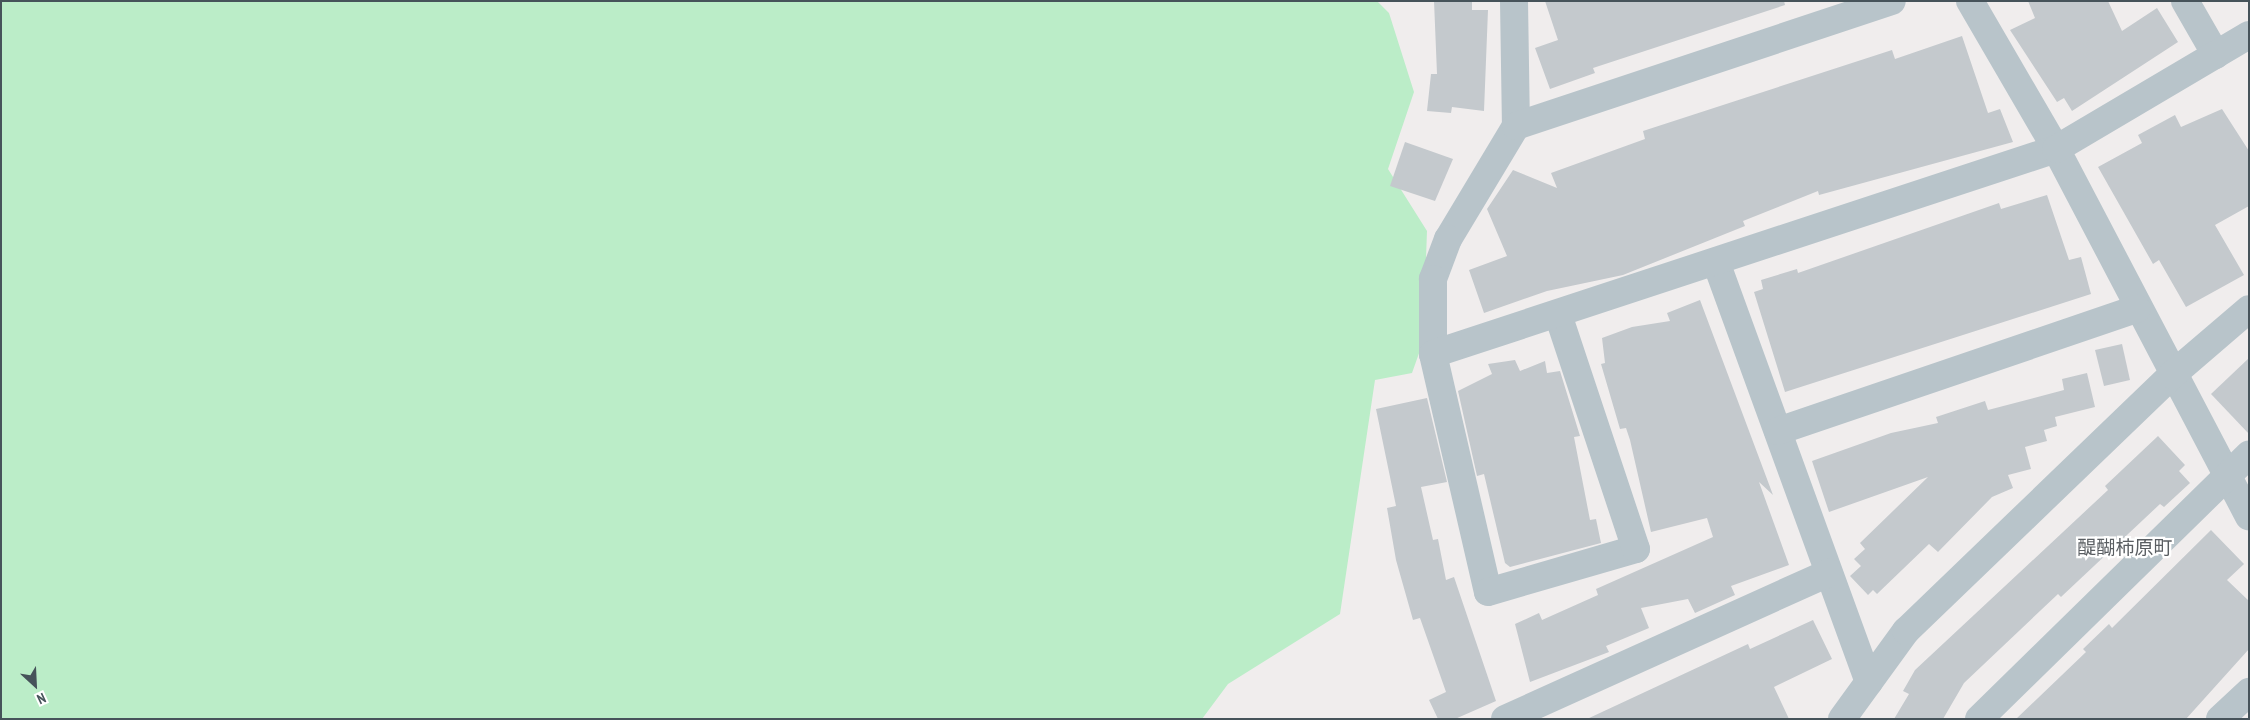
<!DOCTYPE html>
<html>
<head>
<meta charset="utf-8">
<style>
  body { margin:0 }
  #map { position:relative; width:2250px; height:720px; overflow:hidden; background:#f0eded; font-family:"PT Sans Narrow","Noto Sans JP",sans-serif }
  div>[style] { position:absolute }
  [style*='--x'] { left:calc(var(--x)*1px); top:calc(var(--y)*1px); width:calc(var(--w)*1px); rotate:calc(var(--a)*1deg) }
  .green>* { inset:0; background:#bbedc8 }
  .building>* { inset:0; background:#c4c9cd }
  .minor>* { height:28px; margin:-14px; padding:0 14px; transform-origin:14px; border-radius:14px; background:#b8c4ca }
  span { translate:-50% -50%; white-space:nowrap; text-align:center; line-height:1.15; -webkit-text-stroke:4.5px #fff; paint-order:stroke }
  .neighbourhood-label { font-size:19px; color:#5a5e62 }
  .frame { position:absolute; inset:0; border:2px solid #46535a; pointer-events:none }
  .north { position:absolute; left:10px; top:660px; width:50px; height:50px; -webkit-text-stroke:4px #fff; paint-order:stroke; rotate:155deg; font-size:14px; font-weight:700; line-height:20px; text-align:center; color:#46535a }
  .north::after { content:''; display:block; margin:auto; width:18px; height:22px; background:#46535a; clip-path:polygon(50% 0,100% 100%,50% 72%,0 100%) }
</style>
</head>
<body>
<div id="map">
  <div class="green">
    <i style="clip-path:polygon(1px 1px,1377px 1px,1389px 13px,1414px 92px,1388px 169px,1427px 231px,1423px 342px,1412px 373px,1375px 380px,1340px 614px,1228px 684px,1202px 719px,1px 719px)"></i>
  </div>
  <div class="building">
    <i style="clip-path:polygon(1434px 1px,1472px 1px,1472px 10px,1488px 10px,1484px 111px,1452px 107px,1451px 113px,1427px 111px,1431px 74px,1437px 74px)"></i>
    <i style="clip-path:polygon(1545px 1px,1784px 1px,1785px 5px,1593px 68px,1595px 73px,1550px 89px,1535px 48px,1558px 40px)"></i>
    <i style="clip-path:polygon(2028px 1px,2108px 1px,2122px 31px,2157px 8px,2178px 42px,2072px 111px,2064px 98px,2057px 102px,2010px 30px,2035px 18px)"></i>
    <i style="clip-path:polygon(1962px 36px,1988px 113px,2000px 109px,2013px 142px,1819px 195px,1818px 191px,1743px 221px,1745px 226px,1623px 275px,1547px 291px,1484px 313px,1469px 270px,1507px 256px,1487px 209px,1513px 170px,1557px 188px,1551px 173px,1645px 139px,1643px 131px,1892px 50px,1895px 59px)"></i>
    <i style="clip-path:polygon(2222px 109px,2249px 151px,2249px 206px,2215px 225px,2244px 275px,2186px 307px,2159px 260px,2153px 264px,2098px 167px,2142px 143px,2138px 135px,2175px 115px,2181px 127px)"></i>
    <i style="clip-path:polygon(1405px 142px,1453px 159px,1435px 201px,1390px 186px)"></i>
    <i style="clip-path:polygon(2047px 195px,2069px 260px,2081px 257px,2091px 294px,1785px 392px,1754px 292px,1763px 289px,1761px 280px,1797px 269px,1798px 273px,1999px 203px,2001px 209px)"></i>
    <i style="clip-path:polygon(1700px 300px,1773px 495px,1759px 482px,1789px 565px,1731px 586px,1735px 595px,1695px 613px,1688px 599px,1641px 608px,1649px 628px,1606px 646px,1609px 652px,1530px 682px,1515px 624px,1539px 613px,1542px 620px,1598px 595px,1596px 589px,1713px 537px,1707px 518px,1651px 532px,1630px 440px,1626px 428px,1620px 429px,1601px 364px,1605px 363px,1602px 338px,1632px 327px,1670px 321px,1667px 313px)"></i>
    <i style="clip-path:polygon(2122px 344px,2130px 380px,2104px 386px,2095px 350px)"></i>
    <i style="clip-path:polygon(2249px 358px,2249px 434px,2211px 394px)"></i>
    <i style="clip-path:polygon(1515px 360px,1520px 371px,1545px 361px,1547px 373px,1560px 371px,1580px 436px,1574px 437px,1590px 520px,1596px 519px,1601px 543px,1510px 567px,1505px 563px,1484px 474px,1477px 476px,1458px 391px,1492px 374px,1488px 364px)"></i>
    <i style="clip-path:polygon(2087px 373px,2095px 407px,2055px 417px,2057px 426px,2044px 430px,2047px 441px,2025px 447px,2031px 469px,2008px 475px,2013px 488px,1992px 497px,1938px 552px,1929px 544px,1877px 594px,1873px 590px,1868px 595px,1850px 576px,1861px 566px,1854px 559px,1865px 549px,1860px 543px,1928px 477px,1829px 512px,1812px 461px,1891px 433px,1938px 423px,1936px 417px,1985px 401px,1988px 410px,2064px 390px,2062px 379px)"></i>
    <i style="clip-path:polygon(1427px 398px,1447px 482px,1421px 487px,1433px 540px,1438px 539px,1446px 580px,1454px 577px,1496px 701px,1455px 719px,1438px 719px,1429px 700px,1446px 692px,1420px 618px,1413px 620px,1396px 560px,1387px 508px,1396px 506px,1376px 409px)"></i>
    <i style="clip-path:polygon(2158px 436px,2185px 465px,2179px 471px,2190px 483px,2164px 507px,2160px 504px,2061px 597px,2058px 594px,1964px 683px,1943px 719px,1894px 719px,1909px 694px,1903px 691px,1915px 670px,2108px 490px,2105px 486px)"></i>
    <i style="clip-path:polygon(2211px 530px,2244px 564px,2227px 580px,2249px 601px,2249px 649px,2186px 719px,2016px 719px,2086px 652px,2083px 649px,2109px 624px,2112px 628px)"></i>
    <i style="clip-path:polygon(1813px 620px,1832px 659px,1774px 687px,1789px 719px,1587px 719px,1748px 644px,1750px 649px)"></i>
  </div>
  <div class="minor">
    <i style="--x:1514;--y:1;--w:125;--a:89.1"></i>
    <i style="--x:1516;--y:126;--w:132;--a:121"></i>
    <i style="--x:1448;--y:239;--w:43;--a:110.6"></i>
    <i style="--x:1433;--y:279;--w:75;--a:90"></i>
    <i style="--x:1433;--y:354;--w:244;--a:77"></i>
    <i style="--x:1488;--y:592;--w:154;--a:-16.2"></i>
    <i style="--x:1636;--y:549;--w:248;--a:-108.4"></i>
    <i style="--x:1970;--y:1;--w:171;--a:59.8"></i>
    <i style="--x:2056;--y:149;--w:415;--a:62.3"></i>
    <i style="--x:2185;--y:1;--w:62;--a:60.1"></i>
    <i style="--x:1516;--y:126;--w:396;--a:-18.4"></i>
    <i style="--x:1716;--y:262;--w:447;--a:70"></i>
    <i style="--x:1433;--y:354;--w:656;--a:-18.21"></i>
    <i style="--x:2056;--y:149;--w:224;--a:-30.6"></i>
    <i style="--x:1778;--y:431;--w:379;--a:-18.8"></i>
    <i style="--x:1505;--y:719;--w:355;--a:-24.3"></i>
    <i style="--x:1842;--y:719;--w:109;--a:-54"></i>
    <i style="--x:1906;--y:631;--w:369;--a:-43.9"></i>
    <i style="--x:2172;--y:375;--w:101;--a:-40.6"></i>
    <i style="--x:1979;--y:719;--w:378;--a:-44.4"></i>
    <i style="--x:2220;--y:719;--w:40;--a:-43"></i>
  </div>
  <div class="neighbourhood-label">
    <span style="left:2125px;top:548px">醍醐柿原町</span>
  </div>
  <div class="frame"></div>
  <div class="north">N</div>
</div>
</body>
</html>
